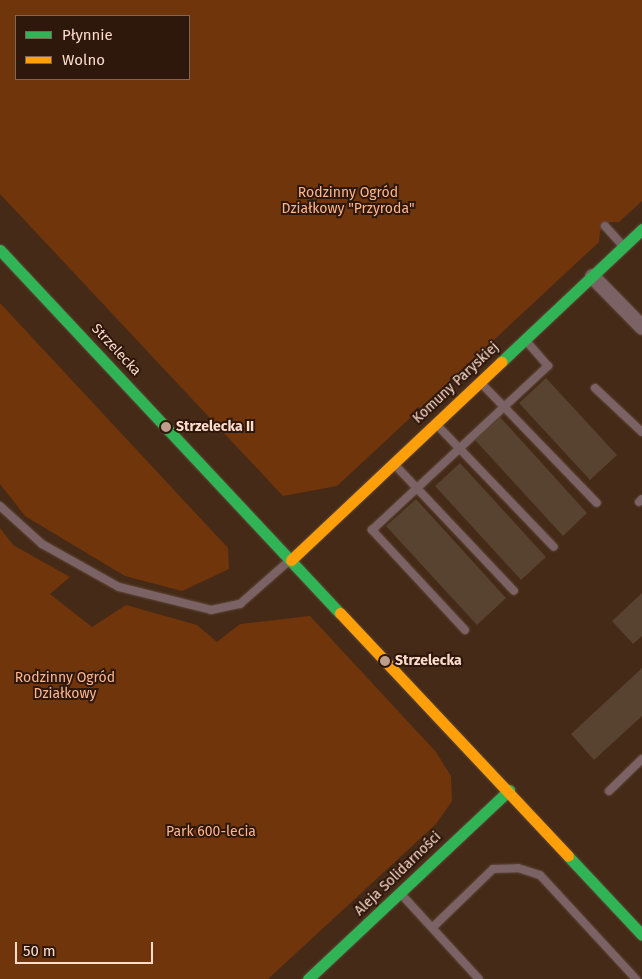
<!DOCTYPE html>
<html>
<head>
<meta charset="utf-8">
<style>
  body { margin:0 }
  #map { position:relative; width:642px; height:979px; overflow:hidden; background:#452a17; font-family:"Fira Sans",sans-serif }
  div>[style] { position:absolute }
  [style*='--x'] { left:calc(var(--x)*1px); top:calc(var(--y)*1px); width:calc(var(--w)*1px); rotate:calc(var(--a)*1deg) }
  .green>* { inset:0; background:#71350c }
  .building>* { inset:0; background:#584330 }
  .roads { filter:drop-shadow(0 0 1px #5f4737) drop-shadow(0 0 1px #5f4737) }
  .lane>* { height:8px; margin:-4px; padding:0 4px; transform-origin:4px; border-radius:4px; background:#7a6265 }
  .street>* { height:15px; margin:-7.5px; padding:0 7.5px; transform-origin:7.5px; border-radius:7.5px; background:#7a6265 }
  .fast>* { height:11px; margin:-5.5px; padding:0 5.5px; transform-origin:5.5px; border-radius:5.5px; background:#30b455 }
  .slow>* { height:11px; margin:-5.5px; padding:0 5.5px; transform-origin:5.5px; border-radius:5.5px; background:#ff9f0a }
  .dots>* { width:14px; height:14px; translate:-50% -50%; box-sizing:border-box; border:2px solid #2e170b; border-radius:50% }
  span { translate:-50% -50%; white-space:nowrap; text-align:center; line-height:1.15; -webkit-text-stroke:4px #2e170b; paint-order:stroke }
  .park-label { font-size:14px; color:#feb48d }
  .street-label { font-size:14px; color:#fddccb }
  .poi-label { font-size:14px; color:#fddccb; font-weight:700 }
  .left { translate:0 -50%; text-align:left }
  .legend { position:absolute; left:15px; top:15px; width:175px; height:65px; box-sizing:border-box; background:#2e170b; border:1px solid #816658; margin:0; padding:6px 9px; list-style:none; font-size:15px; color:#fddccb }
  .legend li { display:flex; align-items:center; gap:10px; height:25px }
  .legend b { width:25px; border:1px solid #816658 }
  .scale { position:absolute; left:15px; top:942px; width:138px; height:22px; box-sizing:border-box; border:2px solid #fddccb; border-top:0; padding-left:6px; font-size:15px; line-height:18px; white-space:nowrap; color:#fddccb; -webkit-text-stroke:4px #2e170b; paint-order:stroke }
</style>
</head>
<body>
<div id="map">
  <div class="green">
    <i style="clip-path:polygon(evenodd,0 0,642px 0,642px 201px,619px 222px,610px 222px,600px 231px,599px 242px,337px 486px,283px 496px,0 194px,0 0,16px 16px,189px 16px,189px 79px,16px 79px,16px 16px)"></i>
    <i style="clip-path:polygon(0 303px,228px 548px,229px 569px,182px 591px,125px 576px,25px 516px,0 484px)"></i>
    <i style="clip-path:polygon(0 528px,13px 545px,70px 577px,50px 594px,92px 627px,126px 605px,197px 625px,217px 642px,240px 624px,310px 616px,436px 752px,451px 776px,452px 801px,436px 824px,268px 979px,0 979px)"></i>
  </div>
  <div class="building">
    <i style="clip-path:polygon(546px 378px,617px 455px,590px 480px,519px 403px)"></i>
    <i style="clip-path:polygon(500px 417px,587px 513px,563px 536px,475px 440px)"></i>
    <i style="clip-path:polygon(460px 463px,546px 557px,521px 580px,435px 486px)"></i>
    <i style="clip-path:polygon(416px 499px,506px 598px,477px 625px,386px 526px)"></i>
    <i style="clip-path:polygon(642px 593px,642px 636px,633px 644px,612px 621px)"></i>
    <i style="clip-path:polygon(642px 668px,642px 716px,594px 760px,571px 734px)"></i>
  </div>
  <div class="roads">
    <div class="lane">
      <i style="--x:605;--y:226;--w:25;--a:48"></i>
      <i style="--x:480;--y:382;--w:168;--a:46"></i>
      <i style="--x:595;--y:388;--w:64;--a:43.1"></i>
      <i style="--x:436;--y:424;--w:170;--a:46.2"></i>
      <i style="--x:395;--y:465;--w:173;--a:46.6"></i>
      <i style="--x:639;--y:502;--w:4;--a:-45"></i>
      <i style="--x:0;--y:506;--w:57;--a:42.1"></i>
      <i style="--x:42;--y:544;--w:88;--a:29.2"></i>
      <i style="--x:119;--y:587;--w:95;--a:14"></i>
      <i style="--x:211;--y:610;--w:30;--a:-12"></i>
      <i style="--x:240;--y:604;--w:65;--a:-41.3"></i>
      <i style="--x:465;--y:630;--w:137;--a:-132.9"></i>
      <i style="--x:372;--y:530;--w:241;--a:-43"></i>
      <i style="--x:548;--y:366;--w:33;--a:-131"></i>
      <i style="--x:609;--y:791;--w:46;--a:-44.1"></i>
      <i style="--x:401;--y:894;--w:115;--a:47.5"></i>
      <i style="--x:432;--y:928;--w:85;--a:-44"></i>
      <i style="--x:493;--y:869;--w:25;--a:-2"></i>
      <i style="--x:518;--y:868;--w:23;--a:18"></i>
      <i style="--x:540;--y:875;--w:142;--a:47.3"></i>
    </div>
    <div class="street">
      <i style="--x:592;--y:276;--w:71;--a:45.6"></i>
    </div>
    <div class="fast">
      <i style="--x:0;--y:250;--w:497;--a:46.9"></i>
      <i style="--x:501;--y:362;--w:194;--a:-43.3"></i>
      <i style="--x:568;--y:856;--w:108;--a:46.9"></i>
      <i style="--x:308;--y:979;--w:276;--a:-43.2"></i>
    </div>
    <div class="slow">
      <i style="--x:291;--y:560;--w:289;--a:-43.3"></i>
      <i style="--x:340;--y:613;--w:333;--a:46.8"></i>
    </div>
  </div>
  <div class="dots">
    <i style="left:166px;top:427px;background:#bd9e8c"></i>
    <i style="left:385px;top:661px;background:#bd9e8c"></i>
  </div>
  <div class="park-label">
    <span style="left:348px;top:201px">Rodzinny Ogród<br>Działkowy "Przyroda"</span>
    <span style="left:65px;top:686px">Rodzinny Ogród<br>Działkowy</span>
    <span style="left:211px;top:832px">Park 600-lecia</span>
  </div>
  <div class="street-label">
    <span style="left:116px;top:350px;rotate:47deg">Strzelecka</span>
    <span style="left:456px;top:383px;rotate:-43deg">Komuny Paryskiej</span>
    <span style="left:398px;top:874px;rotate:-44deg">Aleja Solidarności</span>
  </div>
  <div class="poi-label">
    <span class="left" style="left:176px;top:427px">Strzelecka II</span>
    <span class="left" style="left:395px;top:661px">Strzelecka</span>
  </div>
  <ul class="legend">
  <li><b style="height:6px;background:#30b455"></b>Płynnie</li>
  <li><b style="height:6px;background:#ff9f0a"></b>Wolno</li>
  </ul>
  <div class="scale">50 m</div>
</div>
</body>
</html>
